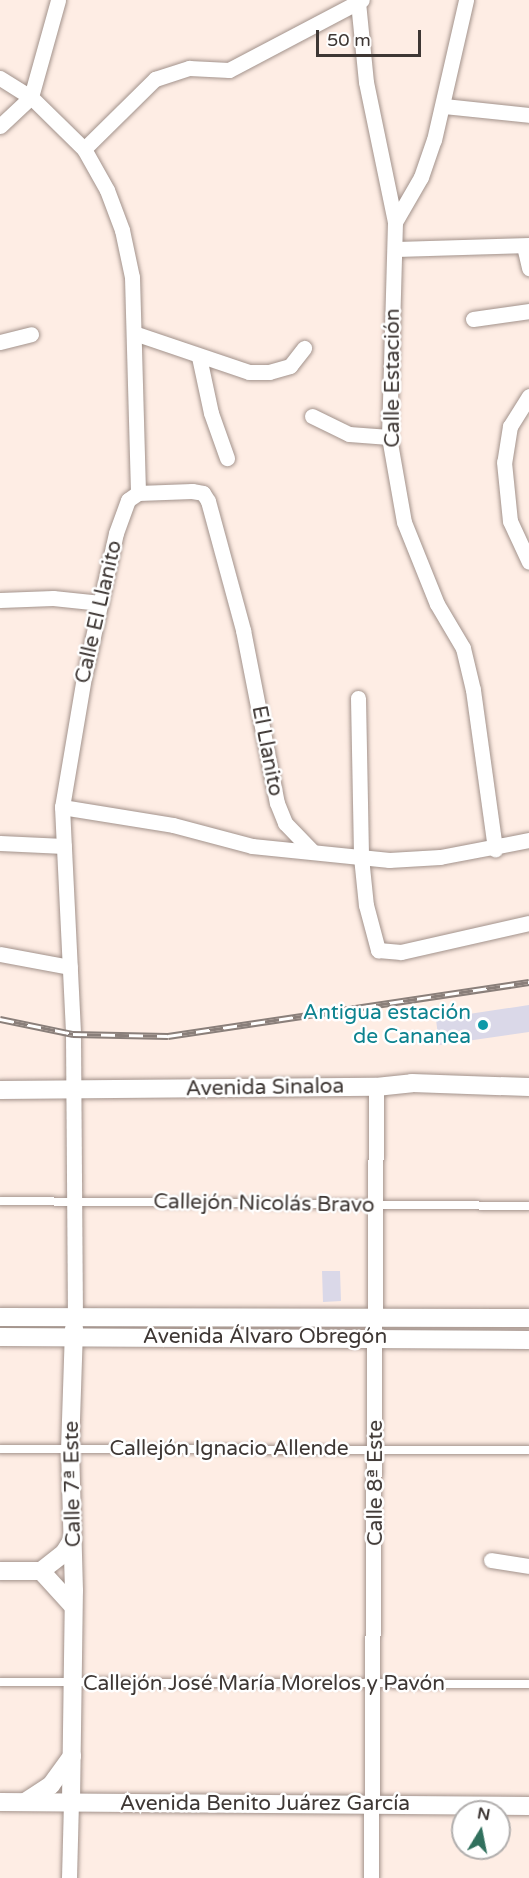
<!DOCTYPE html>
<html>
<head>
<meta charset="utf-8">
<style>
  body { margin:0 }
  #map { position:relative; width:529px; height:1878px; overflow:hidden; background:#feede4; font-family:"Varela Round",sans-serif }
  div>[style] { position:absolute }
  [style*='--x'] { left:calc(var(--x)*1px); top:calc(var(--y)*1px); width:calc(var(--w)*1px); rotate:calc(var(--a)*1deg) }
  .building>* { inset:0; background:#dad8e8 }
  .roads { filter:drop-shadow(0 0 2px #a2928b) drop-shadow(0 0 2px #a2928b) }
  .service>* { height:8px; margin:-4px; padding:0 4px; transform-origin:4px; border-radius:4px; background:#fff }
  .minor>* { height:15px; margin:-7.5px; padding:0 7.5px; transform-origin:7.5px; border-radius:7.5px; background:#fff }
  .tertiary>* { height:18px; margin:-9px; padding:0 9px; transform-origin:9px; border-radius:9px; background:#fff }
  .rail>* { height:7px; margin-top:-3.5px; transform-origin:0; background:repeating-linear-gradient(90deg,#fff 0 14px,#8a7f7a 0 28px); box-sizing:border-box; border-block:2px solid #8a7f7a }
  .dots>* { width:16px; height:16px; translate:-50% -50%; box-sizing:border-box; border:3px solid #fff; border-radius:50% }
  span { translate:-50% -50%; white-space:nowrap; text-align:center; line-height:1.15; -webkit-text-stroke:5px #fff; paint-order:stroke }
  .street-label { font-size:21px; color:#3e3734 }
  .culture-label { font-size:21px; color:#0d838f }
  .right { translate:-100% -50%; text-align:right }
  .north { position:absolute; left:451px; top:1800px; width:60px; height:60px; box-sizing:border-box; background:#fff; border:2px solid #b2afae; border-radius:50%; rotate:10deg; font-size:16px; font-weight:700; line-height:24px; text-align:center; color:#3e3734 }
  .north::after { content:''; display:block; margin:auto; width:21px; height:27px; background:#31705d; clip-path:polygon(50% 0,100% 100%,50% 72%,0 100%) }
  .scale { position:absolute; left:316px; top:30px; width:105px; height:27px; box-sizing:border-box; border:3px solid #3e3734; border-top:0; padding-left:8px; font-size:18px; line-height:21px; white-space:nowrap; color:#3e3734; -webkit-text-stroke:4px #fff; paint-order:stroke }
</style>
</head>
<body>
<div id="map">
  <div class="building">
    <i style="clip-path:polygon(529px 1005px,529px 1032px,439px 1045px,436px 1019px)"></i>
    <i style="clip-path:polygon(322px 1271px,340px 1271px,341px 1301px,323px 1302px)"></i>
  </div>
  <div class="roads">
    <div class="service">
      <i style="--x:0;--y:1201;--w:529;--a:0.54"></i>
      <i style="--x:0;--y:1449;--w:529;--a:0.11"></i>
      <i style="--x:0;--y:1682;--w:529;--a:0.22"></i>
    </div>
    <div class="minor">
      <i style="--x:358;--y:2;--w:80;--a:84.3"></i>
      <i style="--x:366;--y:82;--w:143;--a:78.3"></i>
      <i style="--x:395;--y:222;--w:215;--a:91.6"></i>
      <i style="--x:389;--y:437;--w:86;--a:80"></i>
      <i style="--x:404;--y:522;--w:88;--a:68.1"></i>
      <i style="--x:437;--y:604;--w:51;--a:59.4"></i>
      <i style="--x:463;--y:648;--w:43;--a:76.6"></i>
      <i style="--x:473;--y:690;--w:161;--a:82.1"></i>
      <i style="--x:0;--y:78;--w:36;--a:32"></i>
      <i style="--x:31;--y:97;--w:74;--a:44.5"></i>
      <i style="--x:84;--y:149;--w:47;--a:60.7"></i>
      <i style="--x:107;--y:190;--w:43;--a:69.4"></i>
      <i style="--x:122;--y:230;--w:48;--a:78"></i>
      <i style="--x:132;--y:277;--w:216;--a:88.4"></i>
      <i style="--x:138;--y:493;--w:12;--a:145"></i>
      <i style="--x:128;--y:500;--w:35;--a:110"></i>
      <i style="--x:116;--y:533;--w:148;--a:102.5"></i>
      <i style="--x:84;--y:677;--w:132;--a:99.6"></i>
      <i style="--x:62;--y:807;--w:227;--a:87.2"></i>
      <i style="--x:73;--y:1034;--w:283;--a:89.6"></i>
      <i style="--x:444;--y:106;--w:85;--a:6"></i>
      <i style="--x:0;--y:126;--w:42;--a:-43.1"></i>
      <i style="--x:31;--y:97;--w:101;--a:-74.4"></i>
      <i style="--x:84;--y:149;--w:100;--a:-44.6"></i>
      <i style="--x:155;--y:79;--w:36;--a:-18"></i>
      <i style="--x:189;--y:68;--w:40;--a:2.9"></i>
      <i style="--x:229;--y:70;--w:150;--a:-27.8"></i>
      <i style="--x:395;--y:222;--w:52;--a:-60"></i>
      <i style="--x:421;--y:177;--w:39;--a:-71"></i>
      <i style="--x:434;--y:140;--w:144;--a:-77.1"></i>
      <i style="--x:524;--y:246;--w:23;--a:77"></i>
      <i style="--x:396;--y:249;--w:133;--a:-1.7"></i>
      <i style="--x:473;--y:319;--w:57;--a:-8.1"></i>
      <i style="--x:134;--y:333;--w:121;--a:18.7"></i>
      <i style="--x:249;--y:372;--w:20;--a:0"></i>
      <i style="--x:269;--y:372;--w:22;--a:-16"></i>
      <i style="--x:290;--y:366;--w:23;--a:-52"></i>
      <i style="--x:0;--y:342;--w:32;--a:-14"></i>
      <i style="--x:199;--y:357;--w:57;--a:77.9"></i>
      <i style="--x:211;--y:413;--w:48;--a:70.4"></i>
      <i style="--x:529;--y:396;--w:36;--a:122"></i>
      <i style="--x:510;--y:426;--w:36;--a:99"></i>
      <i style="--x:504;--y:462;--w:59;--a:84.2"></i>
      <i style="--x:510;--y:521;--w:45;--a:65.1"></i>
      <i style="--x:312;--y:416;--w:41;--a:25.9"></i>
      <i style="--x:349;--y:434;--w:40;--a:4.3"></i>
      <i style="--x:138;--y:493;--w:54;--a:-2.1"></i>
      <i style="--x:192;--y:491;--w:11;--a:10"></i>
      <i style="--x:203;--y:493;--w:9;--a:58"></i>
      <i style="--x:208;--y:501;--w:134;--a:74.8"></i>
      <i style="--x:243;--y:630;--w:176;--a:78.9"></i>
      <i style="--x:277;--y:803;--w:22;--a:68"></i>
      <i style="--x:285;--y:823;--w:39;--a:46"></i>
      <i style="--x:0;--y:600;--w:53;--a:-2.2"></i>
      <i style="--x:53;--y:598;--w:48;--a:5.9"></i>
      <i style="--x:358;--y:698;--w:159;--a:88.9"></i>
      <i style="--x:361;--y:857;--w:48;--a:84.1"></i>
      <i style="--x:366;--y:905;--w:47;--a:75.1"></i>
      <i style="--x:378;--y:950;--w:23;--a:5"></i>
      <i style="--x:401;--y:952;--w:131;--a:-12.8"></i>
      <i style="--x:62;--y:807;--w:112;--a:9.2"></i>
      <i style="--x:173;--y:825;--w:82;--a:14.9"></i>
      <i style="--x:252;--y:846;--w:138;--a:5.8"></i>
      <i style="--x:389;--y:860;--w:51;--a:-3.4"></i>
      <i style="--x:440;--y:857;--w:91;--a:-10.8"></i>
      <i style="--x:0;--y:843;--w:64;--a:2.7"></i>
      <i style="--x:0;--y:954;--w:71;--a:10.5"></i>
      <i style="--x:491;--y:1560;--w:38;--a:9"></i>
      <i style="--x:69;--y:1878;--w:76;--a:-88.5"></i>
      <i style="--x:371;--y:1878;--w:791;--a:-89.64"></i>
    </div>
    <div class="tertiary">
      <i style="--x:0;--y:1090;--w:376;--a:-0.5"></i>
      <i style="--x:376;--y:1087;--w:36;--a:-6"></i>
      <i style="--x:412;--y:1083;--w:117;--a:2"></i>
      <i style="--x:0;--y:1317;--w:529;--a:0.11"></i>
      <i style="--x:0;--y:1337;--w:529;--a:0.32"></i>
      <i style="--x:0;--y:1571;--w:41;--a:0"></i>
      <i style="--x:41;--y:1571;--w:45;--a:47.7"></i>
      <i style="--x:41;--y:1571;--w:29;--a:-38"></i>
      <i style="--x:64;--y:1553;--w:15;--a:-58"></i>
      <i style="--x:0;--y:1802;--w:529;--a:0.43"></i>
      <i style="--x:25;--y:1802;--w:31;--a:-33"></i>
      <i style="--x:51;--y:1785;--w:36;--a:-54"></i>
      <i style="--x:71;--y:1802;--w:211;--a:-89.2"></i>
      <i style="--x:74;--y:1591;--w:141;--a:-91.6"></i>
      <i style="--x:70;--y:1450;--w:122;--a:-88.1"></i>
    </div>
  </div>
  <div class="rail">
    <i style="--x:0;--y:1019;--w:75;--a:11.6"></i>
    <i style="--x:73;--y:1034;--w:95;--a:1.2"></i>
    <i style="--x:168;--y:1036;--w:365;--a:-8.5"></i>
  </div>
  <div class="dots">
    <i style="left:483px;top:1025px;background:#0f9aa8"></i>
  </div>
  <div class="street-label">
    <span style="left:393px;top:378px;rotate:-90deg">Calle Estación</span>
    <span style="left:99px;top:612px;rotate:-77deg">Calle El Llanito</span>
    <span style="left:267px;top:751px;rotate:79deg">El Llanito</span>
    <span style="left:265px;top:1088px;rotate:-1deg">Avenida Sinaloa</span>
    <span style="left:264px;top:1204px;rotate:1deg">Callejón Nicolás Bravo</span>
    <span style="left:265px;top:1337px">Avenida Álvaro Obregón</span>
    <span style="left:229px;top:1449px">Callejón Ignacio Allende</span>
    <span style="left:376px;top:1483px;rotate:-90deg">Calle 8ª Este</span>
    <span style="left:73px;top:1484px;rotate:-91deg">Calle 7ª Este</span>
    <span style="left:264px;top:1684px">Callejón José María Morelos y Pavón</span>
    <span style="left:265px;top:1804px">Avenida Benito Juárez García</span>
  </div>
  <div class="culture-label">
    <span class="right" style="left:471px;top:1025px">Antigua estación<br>de Cananea</span>
  </div>
  <div class="north">N</div>
  <div class="scale">50 m</div>
</div>
</body>
</html>
